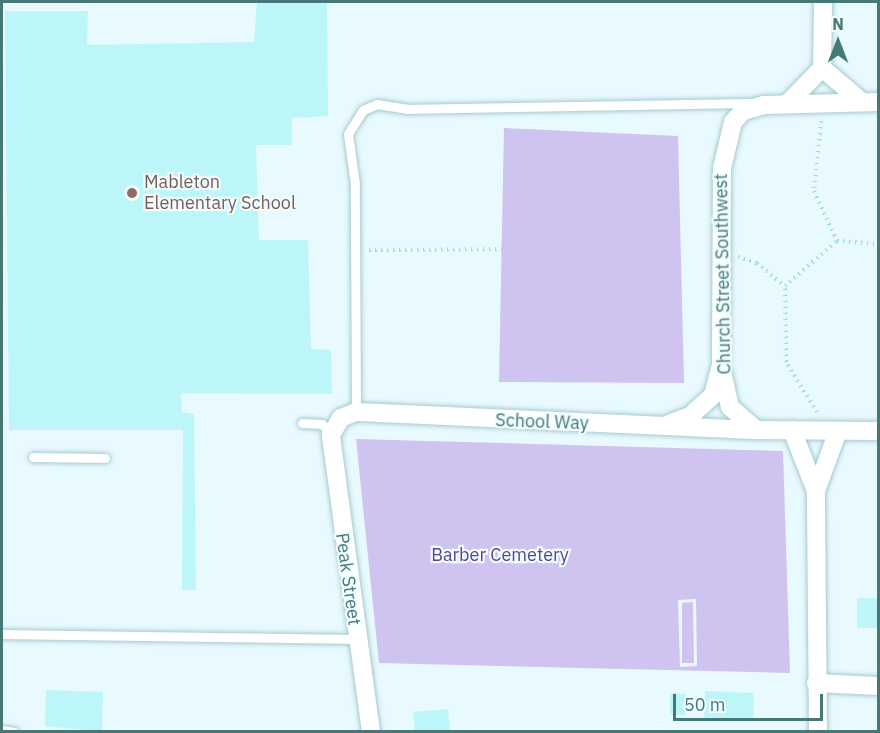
<!DOCTYPE html>
<html>
<head>
<meta charset="utf-8">
<style>
  body { margin:0 }
  #map { position:relative; width:880px; height:733px; overflow:hidden; background:#e8f9ff; font-family:"IBM Plex Sans",sans-serif }
  div>[style] { position:absolute }
  [style*='--x'] { left:calc(var(--x)*1px); top:calc(var(--y)*1px); width:calc(var(--w)*1px); rotate:calc(var(--a)*1deg) }
  .green>* { inset:0; background:#cec4ef }
  .building>* { inset:0; background:#bcf6f8 }
  .path>* { height:4px; margin-top:-2px; transform-origin:0; background:repeating-linear-gradient(90deg,#9edcde 0 1.5px,transparent 0 6px) }
  .roads { filter:drop-shadow(0 0 2px #a6cbce) drop-shadow(0 0 2px #a6cbce) }
  .lane>* { height:9px; margin:-4.5px; padding:0 4.5px; transform-origin:4.5px; border-radius:4.5px; background:#fff }
  .street>* { height:18px; margin:-9px; padding:0 9px; transform-origin:9px; border-radius:9px; background:#fff }
  .dots>* { width:16px; height:16px; translate:-50% -50%; box-sizing:border-box; border:3px solid #f1fcff; border-radius:50% }
  span { translate:-50% -50%; white-space:nowrap; text-align:center; line-height:1.15; -webkit-text-stroke:4.5px #f1fcff; paint-order:stroke }
  .education-label { font-size:18px; color:#785e54 }
  .left { translate:0 -50%; text-align:left }
  .street-label { font-size:18px; color:#457877 }
  .park-label { font-size:18px; color:#5d4391 }
  .frame { position:absolute; inset:0; border:3px solid #457877; pointer-events:none }
  .north { position:absolute; left:808px; top:12px; width:60px; height:60px; -webkit-text-stroke:4px #f1fcff; paint-order:stroke; rotate:0deg; font-size:16px; font-weight:700; line-height:24px; text-align:center; color:#457877 }
  .north::after { content:''; display:block; margin:auto; width:21px; height:27px; background:#457877; clip-path:polygon(50% 0,100% 100%,50% 72%,0 100%) }
  .scale { position:absolute; left:673px; top:694px; width:150px; height:27px; box-sizing:border-box; border:3px solid #457877; border-top:0; padding-left:8px; font-size:18px; line-height:21px; white-space:nowrap; color:#457877; -webkit-text-stroke:4px #f1fcff; paint-order:stroke }
</style>
</head>
<body>
<div id="map">
  <div class="green">
    <i style="clip-path:polygon(504px 128px,678px 136px,684px 383px,499px 382px)"></i>
    <i style="clip-path:polygon(evenodd,356px 439px,783px 451px,790px 673px,379px 663px,356px 439px,696px 599px,697px 666px,680px 667px,678px 600px,696px 599px)"></i>
    <i style="clip-path:polygon(693px 602px,694px 663px,682px 663px,682px 603px)"></i>
  </div>
  <div class="building">
    <i style="clip-path:polygon(257px 2px,327px 2px,328px 116px,292px 118px,292px 145px,256px 145px,259px 240px,308px 240px,311px 349px,331px 350px,332px 394px,181px 393px,182px 412px,194px 414px,196px 590px,182px 590px,183px 430px,9px 430px,5px 11px,88px 11px,87px 45px,254px 42px)"></i>
    <i style="clip-path:polygon(857px 598px,878px 598px,878px 628px,857px 628px)"></i>
    <i style="clip-path:polygon(46px 690px,103px 692px,102px 732px,45px 726px)"></i>
    <i style="clip-path:polygon(705px 691px,754px 693px,753px 720px,704px 719px)"></i>
    <i style="clip-path:polygon(670px 693px,686px 694px,685px 715px,670px 715px)"></i>
    <i style="clip-path:polygon(448px 709px,450px 732px,415px 732px,413px 712px)"></i>
  </div>
  <div class="path">
    <i style="--x:821;--y:121;--w:70;--a:95.7"></i>
    <i style="--x:814;--y:191;--w:55;--a:65.3"></i>
    <i style="--x:369;--y:250;--w:133;--a:-0.4"></i>
    <i style="--x:738;--y:257;--w:20;--a:18"></i>
    <i style="--x:757;--y:263;--w:35;--a:40"></i>
    <i style="--x:817;--y:412;--w:59;--a:-121.8"></i>
    <i style="--x:786;--y:362;--w:76;--a:-90.8"></i>
    <i style="--x:785;--y:286;--w:69;--a:-40.9"></i>
    <i style="--x:837;--y:241;--w:41;--a:4.2"></i>
  </div>
  <div class="roads">
    <div class="lane">
      <i style="--x:356;--y:412;--w:228;--a:-90.3"></i>
      <i style="--x:355;--y:184;--w:50;--a:-98"></i>
      <i style="--x:348;--y:134;--w:28;--a:-58"></i>
      <i style="--x:363;--y:110;--w:15;--a:-23"></i>
      <i style="--x:377;--y:104;--w:30;--a:9"></i>
      <i style="--x:407;--y:109;--w:349;--a:-1"></i>
      <i style="--x:302;--y:423;--w:20;--a:3"></i>
      <i style="--x:322;--y:424;--w:14;--a:51"></i>
      <i style="--x:33;--y:457;--w:72;--a:0.8"></i>
      <i style="--x:2;--y:634;--w:354;--a:0.8"></i>
      <i style="--x:2;--y:730;--w:12;--a:9"></i>
    </div>
    <div class="street">
      <i style="--x:822;--y:68;--w:52;--a:40.4"></i>
      <i style="--x:878;--y:102;--w:114;--a:178.5"></i>
      <i style="--x:764;--y:105;--w:22;--a:164"></i>
      <i style="--x:743;--y:111;--w:15;--a:132"></i>
      <i style="--x:733;--y:122;--w:47;--a:103.4"></i>
      <i style="--x:722;--y:168;--w:199;--a:90.3"></i>
      <i style="--x:721;--y:367;--w:41;--a:77.3"></i>
      <i style="--x:730;--y:407;--w:35;--a:41"></i>
      <i style="--x:756;--y:430;--w:122;--a:0.5"></i>
      <i style="--x:787;--y:104;--w:50;--a:-45.8"></i>
      <i style="--x:822;--y:68;--w:66;--a:-89.1"></i>
      <i style="--x:669;--y:424;--w:22;--a:-21"></i>
      <i style="--x:690;--y:416;--w:31;--a:-42"></i>
      <i style="--x:713;--y:395;--w:27;--a:-75"></i>
      <i style="--x:792;--y:430;--w:66;--a:68.5"></i>
      <i style="--x:816;--y:683;--w:62;--a:2.8"></i>
      <i style="--x:371;--y:732;--w:300;--a:-97.7"></i>
      <i style="--x:331;--y:435;--w:20;--a:-60"></i>
      <i style="--x:341;--y:418;--w:16;--a:-22"></i>
      <i style="--x:356;--y:412;--w:400;--a:2.6"></i>
      <i style="--x:818;--y:732;--w:241;--a:-90.5"></i>
      <i style="--x:816;--y:491;--w:64;--a:-69.9"></i>
    </div>
  </div>
  <div class="dots">
    <i style="left:132px;top:193px;background:#8d6e63"></i>
  </div>
  <div class="education-label">
    <span class="left" style="left:144px;top:193px">Mableton<br>Elementary School</span>
  </div>
  <div class="street-label">
    <span style="left:723px;top:274px;rotate:-91deg">Church Street Southwest</span>
    <span style="left:542px;top:422px;rotate:2deg">School Way</span>
    <span style="left:348px;top:579px;rotate:82deg">Peak Street</span>
  </div>
  <div class="park-label">
    <span style="left:500px;top:555px">Barber Cemetery</span>
  </div>
  <div class="frame"></div>
  <div class="north">N</div>
  <div class="scale">50 m</div>
</div>
</body>
</html>
